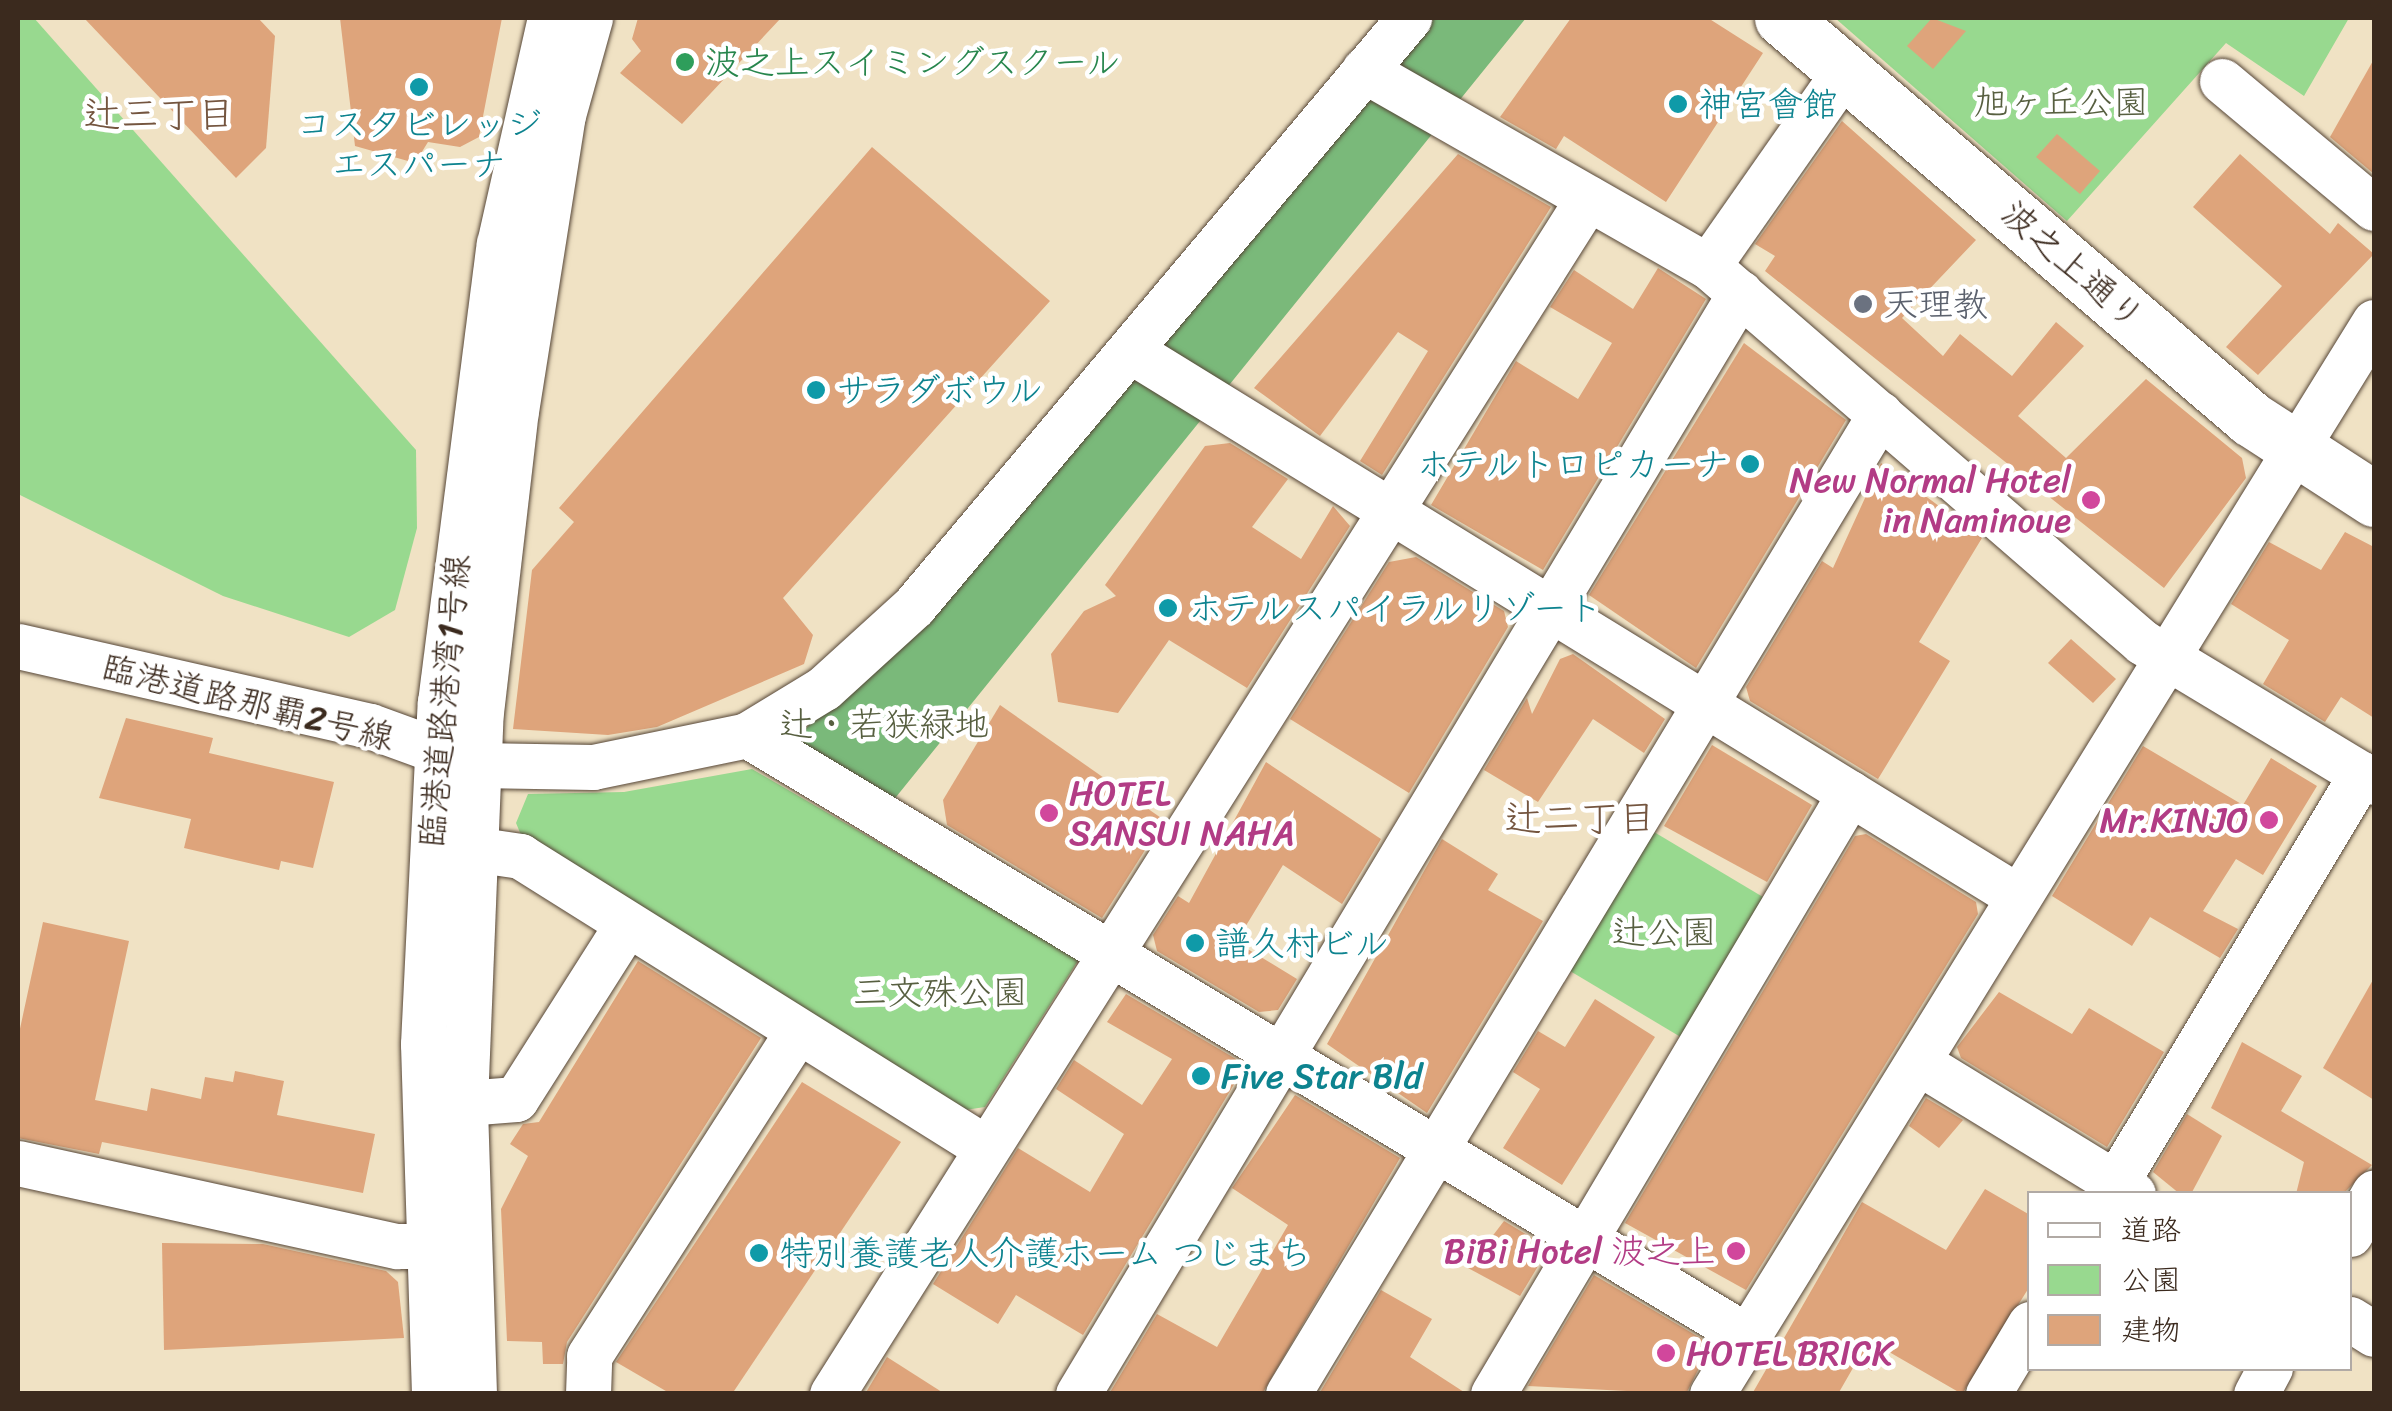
<!DOCTYPE html>
<html>
<head>
<meta charset="utf-8">
<style>
  body { margin:0 }
  #map { position:relative; width:2392px; height:1411px; overflow:hidden; background:#f0e2c4; font-family:Sriracha,"Klee One",sans-serif }
  div>[style] { position:absolute }
  [style*='--x'] { left:calc(var(--x)*1px); top:calc(var(--y)*1px); width:calc(var(--w)*1px); rotate:calc(var(--a)*1deg) }
  .green>* { inset:0; background:#98d98f }
  .forest>* { inset:0; background:#7ab97a }
  .building>* { inset:0; background:#dea47b }
  .roads { filter:drop-shadow(0 0 2px #564637) drop-shadow(0 0 2px #564637) }
  .minor>* { height:45px; margin:-22.5px; padding:0 22.5px; transform-origin:22.5px; border-radius:22.5px; background:#fff }
  .major>* { height:55px; margin:-27.5px; padding:0 27.5px; transform-origin:27.5px; border-radius:27.5px; background:#fff }
  .dots>* { width:28px; height:28px; translate:-50% -50%; box-sizing:border-box; border:5px solid #fff; border-radius:50% }
  span { translate:-50% -50%; white-space:nowrap; text-align:center; line-height:1.15; -webkit-text-stroke:9px #fff; paint-order:stroke }
  .leisure-label { font-size:35px; color:#27864d }
  .left { translate:0 -50%; text-align:left }
  .park-label { font-size:35px; color:#575f40 }
  .culture-label { font-size:35px; color:#0d838f }
  .right { translate:-100% -50%; text-align:right }
  .street-label { font-size:35px; color:#3b2a1e }
  .worship-label { font-size:35px; color:#5b616d }
  .hotel-label { font-size:35px; color:#b23c85 }
  .neighbourhood-label { font-size:38px; color:#74553f }
  .frame { position:absolute; inset:0; border:20px solid #3b2a1e; pointer-events:none }
  .legend { position:absolute; left:2027px; top:1191px; width:325px; height:180px; box-sizing:border-box; background:#fff; border:2px solid #b1aaa5; margin:0; padding:12px 18px; list-style:none; font-size:30px; color:#3b2a1e }
  .legend li { display:flex; align-items:center; gap:20px; height:50px }
  .legend b { width:50px; border:2px solid #b1aaa5 }
</style>
</head>
<body>
<div id="map">
  <div class="green">
    <i style="clip-path:polygon(18px 18px,34px 18px,416px 450px,417px 528px,395px 610px,349px 637px,223px 596px,18px 494px)"></i>
    <i style="clip-path:polygon(1835px 18px,2349px 18px,2304px 96px,2226px 43px,2067px 221px)"></i>
    <i style="clip-path:polygon(752px 769px,1079px 959px,985px 1107px,945px 1113px,521px 835px,516px 823px,528px 794px,624px 792px)"></i>
    <i style="clip-path:polygon(1644px 826px,1768px 900px,1684px 1039px,1560px 965px)"></i>
  </div>
  <div class="forest">
    <i style="clip-path:polygon(1430px 18px,1526px 18px,892px 802px,792px 743px,1005px 516px)"></i>
  </div>
  <div class="building">
    <i style="clip-path:polygon(84px 18px,258px 18px,275px 36px,266px 148px,236px 178px)"></i>
    <i style="clip-path:polygon(340px 18px,502px 18px,479px 137px,460px 147px,428px 142px,415px 163px,355px 146px)"></i>
    <i style="clip-path:polygon(638px 18px,781px 18px,682px 124px,620px 73px,641px 51px,632px 39px)"></i>
    <i style="clip-path:polygon(1571px 18px,1708px 18px,1763px 53px,1666px 202px,1564px 136px,1556px 149px,1500px 117px)"></i>
    <i style="clip-path:polygon(1932px 18px,1966px 31px,1933px 69px,1907px 46px)"></i>
    <i style="clip-path:polygon(2374px 59px,2374px 174px,2330px 137px)"></i>
    <i style="clip-path:polygon(1842px 121px,1976px 240px,1902px 318px,1943px 356px,1960px 334px,2012px 376px,2056px 322px,2084px 346px,2018px 416px,2066px 458px,2146px 379px,2242px 458px,2246px 478px,2164px 588px,1765px 271px,1775px 256px,1755px 244px)"></i>
    <i style="clip-path:polygon(2057px 134px,2100px 171px,2080px 194px,2036px 157px)"></i>
    <i style="clip-path:polygon(872px 147px,1050px 301px,783px 598px,813px 635px,804px 664px,657px 727px,608px 735px,513px 729px,532px 570px,574px 522px,559px 508px)"></i>
    <i style="clip-path:polygon(1458px 154px,1551px 207px,1382px 475px,1360px 461px,1428px 351px,1398px 332px,1320px 436px,1254px 388px)"></i>
    <i style="clip-path:polygon(2240px 154px,2330px 234px,2338px 223px,2374px 254px,2258px 375px,2226px 347px,2282px 286px,2193px 207px)"></i>
    <i style="clip-path:polygon(1658px 268px,1706px 299px,1543px 570px,1431px 505px,1516px 361px,1578px 399px,1612px 343px,1550px 307px,1574px 270px,1633px 309px)"></i>
    <i style="clip-path:polygon(1744px 343px,1846px 420px,1696px 668px,1589px 595px)"></i>
    <i style="clip-path:polygon(1230px 443px,1288px 479px,1252px 527px,1301px 559px,1333px 506px,1350px 526px,1247px 688px,1169px 640px,1118px 713px,1058px 702px,1051px 654px,1084px 611px,1116px 596px,1105px 585px,1205px 446px)"></i>
    <i style="clip-path:polygon(1881px 463px,1982px 538px,1919px 642px,1950px 661px,1878px 779px,1750px 701px,1746px 687px,1822px 561px,1833px 568px)"></i>
    <i style="clip-path:polygon(2345px 532px,2374px 547px,2374px 718px,2341px 697px,2325px 722px,2263px 684px,2289px 640px,2231px 604px,2269px 542px,2321px 570px)"></i>
    <i style="clip-path:polygon(1416px 557px,1504px 611px,1508px 627px,1409px 793px,1290px 719px,1389px 562px)"></i>
    <i style="clip-path:polygon(2071px 639px,2116px 679px,2093px 703px,2048px 663px)"></i>
    <i style="clip-path:polygon(1573px 654px,1665px 719px,1644px 753px,1593px 719px,1538px 802px,1484px 770px,1527px 698px,1532px 714px,1560px 659px)"></i>
    <i style="clip-path:polygon(1000px 705px,1164px 820px,1102px 918px,947px 825px,943px 800px)"></i>
    <i style="clip-path:polygon(126px 718px,213px 738px,209px 753px,334px 782px,313px 868px,281px 861px,279px 870px,184px 848px,191px 819px,99px 798px)"></i>
    <i style="clip-path:polygon(1712px 745px,1812px 805px,1767px 882px,1664px 826px)"></i>
    <i style="clip-path:polygon(2143px 746px,2243px 805px,2271px 758px,2317px 786px,2263px 875px,2236px 859px,2203px 911px,2238px 929px,2220px 958px,2150px 917px,2132px 946px,2052px 896px)"></i>
    <i style="clip-path:polygon(1266px 762px,1381px 839px,1342px 904px,1283px 865px,1236px 942px,1297px 979px,1278px 1010px,1259px 1012px,1157px 951px,1153px 935px,1178px 896px,1189px 903px)"></i>
    <i style="clip-path:polygon(1866px 834px,1976px 902px,1978px 914px,1746px 1290px,1625px 1223px,1855px 836px)"></i>
    <i style="clip-path:polygon(1442px 839px,1498px 874px,1488px 890px,1543px 921px,1427px 1113px,1327px 1044px)"></i>
    <i style="clip-path:polygon(43px 922px,129px 941px,95px 1100px,147px 1111px,151px 1088px,201px 1099px,205px 1077px,233px 1082px,235px 1071px,284px 1081px,277px 1115px,375px 1134px,363px 1193px,102px 1142px,99px 1154px,18px 1138px,18px 1038px)"></i>
    <i style="clip-path:polygon(638px 961px,761px 1038px,567px 1342px,563px 1364px,543px 1364px,542px 1342px,507px 1341px,501px 1209px,528px 1156px,510px 1144px,523px 1124px,539px 1122px)"></i>
    <i style="clip-path:polygon(2374px 978px,2374px 1100px,2323px 1068px)"></i>
    <i style="clip-path:polygon(1999px 992px,2072px 1034px,2089px 1008px,2164px 1052px,2107px 1147px,1961px 1058px,1957px 1047px)"></i>
    <i style="clip-path:polygon(1126px 994px,1236px 1059px,1239px 1076px,1083px 1335px,1016px 1295px,998px 1324px,933px 1284px,1018px 1148px,1090px 1192px,1124px 1134px,1056px 1089px,1074px 1060px,1142px 1105px,1172px 1059px,1107px 1022px)"></i>
    <i style="clip-path:polygon(1595px 999px,1655px 1037px,1562px 1185px,1503px 1148px,1540px 1089px,1513px 1072px,1538px 1031px,1565px 1047px)"></i>
    <i style="clip-path:polygon(2242px 1042px,2302px 1076px,2281px 1111px,2372px 1165px,2343px 1194px,2296px 1194px,2304px 1162px,2211px 1108px)"></i>
    <i style="clip-path:polygon(802px 1082px,901px 1142px,732px 1394px,671px 1394px,616px 1362px)"></i>
    <i style="clip-path:polygon(1295px 1095px,1400px 1158px,1262px 1394px,1109px 1394px,1157px 1314px,1217px 1347px,1288px 1225px,1232px 1188px)"></i>
    <i style="clip-path:polygon(1926px 1098px,1963px 1120px,1939px 1148px,1909px 1126px)"></i>
    <i style="clip-path:polygon(2187px 1114px,2222px 1136px,2191px 1194px,2180px 1194px,2153px 1172px)"></i>
    <i style="clip-path:polygon(1985px 1189px,2030px 1215px,2030px 1286px,1962px 1394px,1884px 1349px,1872px 1371px,1857px 1361px,1838px 1394px,1752px 1394px,1862px 1202px,1946px 1250px)"></i>
    <i style="clip-path:polygon(1504px 1221px,1549px 1248px,1520px 1296px,1468px 1268px)"></i>
    <i style="clip-path:polygon(162px 1243px,263px 1244px,386px 1271px,398px 1282px,404px 1338px,164px 1350px)"></i>
    <i style="clip-path:polygon(1594px 1275px,1702px 1339px,1707px 1352px,1686px 1394px,1528px 1386px)"></i>
    <i style="clip-path:polygon(1381px 1290px,1432px 1319px,1410px 1357px,1467px 1394px,1319px 1394px)"></i>
    <i style="clip-path:polygon(887px 1357px,945px 1394px,865px 1394px)"></i>
  </div>
  <div class="roads">
    <div class="minor">
      <i style="--x:1364;--y:70;--w:396;--a:29.7"></i>
      <i style="--x:1708;--y:266;--w:574;--a:40.9"></i>
      <i style="--x:2142;--y:642;--w:271;--a:31.1"></i>
      <i style="--x:2222;--y:81;--w:198;--a:39.9"></i>
      <i style="--x:1708;--y:266;--w:241;--a:-55"></i>
      <i style="--x:1131;--y:351;--w:1040;--a:31.6"></i>
      <i style="--x:18;--y:646;--w:361;--a:12.8"></i>
      <i style="--x:370;--y:726;--w:114;--a:20"></i>
      <i style="--x:477;--y:765;--w:116;--a:1"></i>
      <i style="--x:593;--y:767;--w:157;--a:-11.7"></i>
      <i style="--x:747;--y:735;--w:90;--a:-31.4"></i>
      <i style="--x:824;--y:688;--w:122;--a:-42.3"></i>
      <i style="--x:914;--y:606;--w:769;--a:-49.91"></i>
      <i style="--x:747;--y:735;--w:1167;--a:31.01"></i>
      <i style="--x:473;--y:849;--w:48;--a:8.5"></i>
      <i style="--x:520;--y:856;--w:550;--a:32.07"></i>
      <i style="--x:1918;--y:1062;--w:252;--a:31.5"></i>
      <i style="--x:465;--y:1103;--w:51;--a:-4.5"></i>
      <i style="--x:516;--y:1099;--w:207;--a:-57.6"></i>
      <i style="--x:18;--y:1163;--w:388;--a:12.4"></i>
      <i style="--x:397;--y:1246;--w:59;--a:0"></i>
      <i style="--x:2109;--y:1194;--w:490;--a:-59"></i>
      <i style="--x:2350;--y:1234;--w:48;--a:-59.7"></i>
      <i style="--x:2350;--y:1319;--w:28;--a:32"></i>
      <i style="--x:434;--y:1394;--w:350;--a:-91.8"></i>
      <i style="--x:423;--y:1044;--w:342;--a:-87.2"></i>
      <i style="--x:440;--y:702;--w:462;--a:-82.7"></i>
      <i style="--x:499;--y:244;--w:232;--a:-77.3"></i>
      <i style="--x:474;--y:1394;--w:291;--a:-91.8"></i>
      <i style="--x:465;--y:1103;--w:391;--a:-87.7"></i>
      <i style="--x:481;--y:712;--w:303;--a:-83.4"></i>
      <i style="--x:516;--y:411;--w:300;--a:-81"></i>
      <i style="--x:563;--y:115;--w:101;--a:-74.4"></i>
      <i style="--x:588;--y:1394;--w:38;--a:-88"></i>
      <i style="--x:589;--y:1356;--w:384;--a:-57.3"></i>
      <i style="--x:832;--y:1394;--w:1415;--a:-57.7"></i>
      <i style="--x:1078;--y:1394;--w:1285;--a:-58.98"></i>
      <i style="--x:1288;--y:1394;--w:1145;--a:-58.86"></i>
      <i style="--x:1493;--y:1394;--w:699;--a:-59.29"></i>
      <i style="--x:1712;--y:1394;--w:1260;--a:-58.3"></i>
      <i style="--x:1988;--y:1394;--w:82;--a:-59"></i>
      <i style="--x:2256;--y:1394;--w:30;--a:-62"></i>
    </div>
    <div class="major">
      <i style="--x:1782;--y:18;--w:617;--a:40.53"></i>
      <i style="--x:2251;--y:419;--w:147;--a:33"></i>
    </div>
  </div>
  <div class="dots">
    <i style="left:685px;top:62px;background:#2e9e5b"></i>
    <i style="left:419px;top:87px;background:#0f9aa8"></i>
    <i style="left:1678px;top:104px;background:#0f9aa8"></i>
    <i style="left:1863px;top:304px;background:#6b7280"></i>
    <i style="left:816px;top:390px;background:#0f9aa8"></i>
    <i style="left:1750px;top:464px;background:#0f9aa8"></i>
    <i style="left:2091px;top:500px;background:#d1479c"></i>
    <i style="left:1168px;top:608px;background:#0f9aa8"></i>
    <i style="left:1049px;top:813px;background:#d1479c"></i>
    <i style="left:2269px;top:820px;background:#d1479c"></i>
    <i style="left:1195px;top:943px;background:#0f9aa8"></i>
    <i style="left:1201px;top:1076px;background:#0f9aa8"></i>
    <i style="left:1736px;top:1251px;background:#d1479c"></i>
    <i style="left:759px;top:1253px;background:#0f9aa8"></i>
    <i style="left:1666px;top:1353px;background:#d1479c"></i>
  </div>
  <div class="leisure-label">
    <span class="left" style="left:705px;top:62px">波之上スイミングスクール</span>
  </div>
  <div class="park-label">
    <span style="left:2061px;top:102px">旭ヶ丘公園</span>
    <span style="left:884px;top:724px">辻・若狭緑地</span>
    <span style="left:1664px;top:932px">辻公園</span>
    <span style="left:940px;top:992px">三文殊公園</span>
  </div>
  <div class="culture-label">
    <span class="left" style="left:1698px;top:104px">神宮會館</span>
    <span style="left:419px;top:144px">コスタビレッジ<br>エスパーナ</span>
    <span class="left" style="left:836px;top:390px">サラダボウル</span>
    <span class="right" style="left:1730px;top:464px">ホテルトロピカーナ</span>
    <span class="left" style="left:1188px;top:608px">ホテルスパイラルリゾート</span>
    <span class="left" style="left:1215px;top:943px">譜久村ビル</span>
    <span class="left" style="left:1221px;top:1076px">Five Star Bld</span>
    <span class="left" style="left:779px;top:1253px">特別養護老人介護ホーム つじまち</span>
  </div>
  <div class="street-label">
    <span style="left:2073px;top:265px;rotate:41deg">波之上通り</span>
    <span style="left:444px;top:701px;rotate:-85deg">臨港道路港湾1号線</span>
    <span style="left:248px;top:702px;rotate:14deg">臨港道路那覇2号線</span>
  </div>
  <div class="worship-label">
    <span class="left" style="left:1883px;top:304px">天理教</span>
  </div>
  <div class="hotel-label">
    <span class="right" style="left:2071px;top:500px">New Normal Hotel<br>in Naminoue</span>
    <span class="left" style="left:1069px;top:813px">HOTEL<br>SANSUI NAHA</span>
    <span class="right" style="left:2249px;top:820px">Mr.KINJO</span>
    <span class="right" style="left:1716px;top:1251px">BiBi Hotel 波之上</span>
    <span class="left" style="left:1686px;top:1353px">HOTEL BRICK</span>
  </div>
  <div class="neighbourhood-label">
    <span style="left:159px;top:115px">辻三丁目</span>
    <span style="left:1580px;top:819px">辻二丁目</span>
  </div>
  <div class="frame"></div>
  <ul class="legend">
  <li><b style="height:12px;background:#fff"></b>道路</li>
  <li><b style="height:28px;background:#98d98f"></b>公園</li>
  <li><b style="height:28px;background:#dea47b"></b>建物</li>
  </ul>
</div>
</body>
</html>
